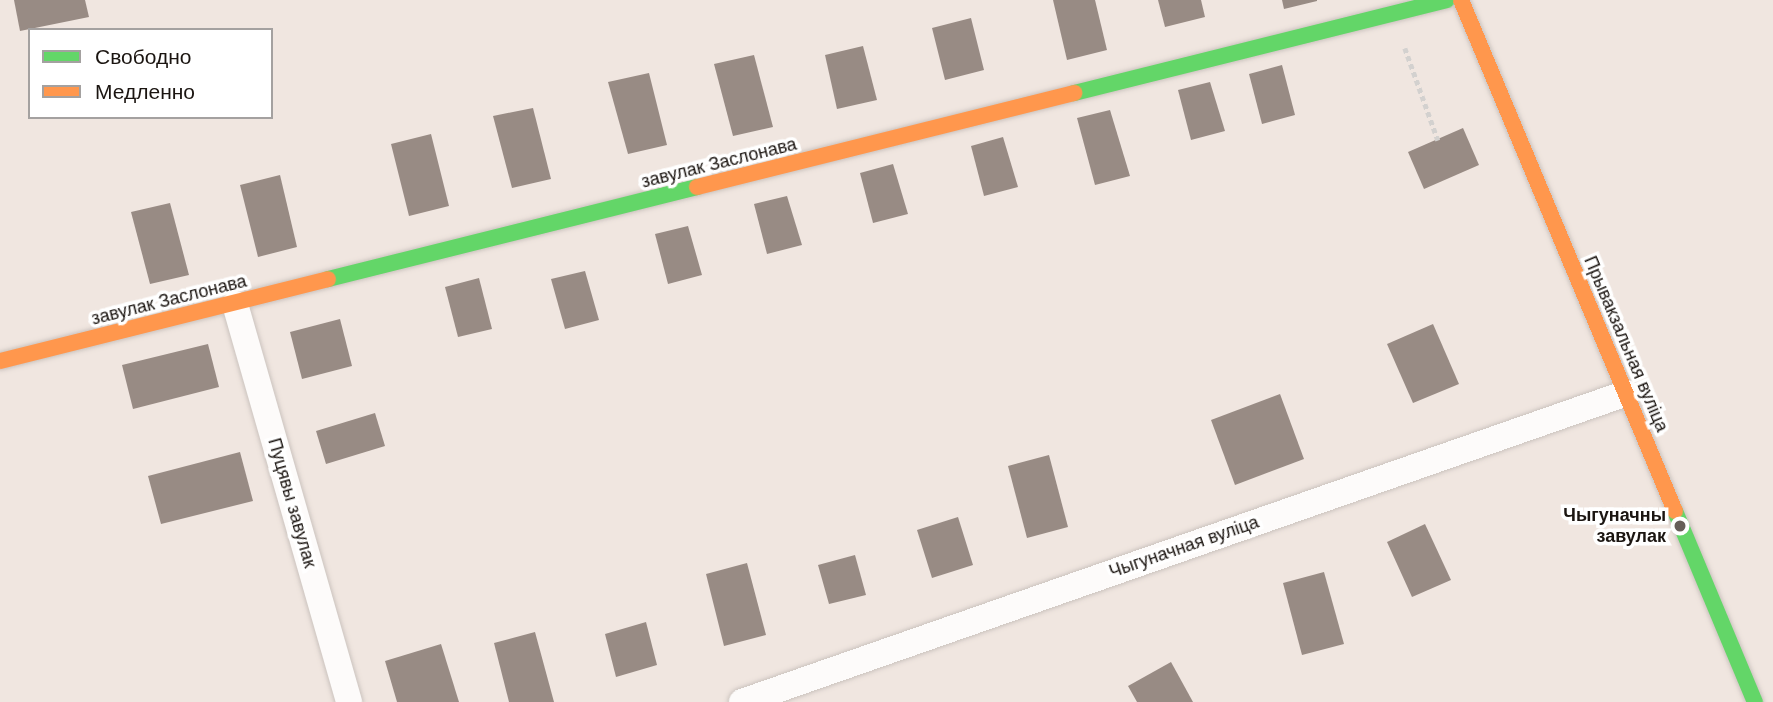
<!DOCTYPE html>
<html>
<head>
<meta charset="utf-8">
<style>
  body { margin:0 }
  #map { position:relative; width:1773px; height:702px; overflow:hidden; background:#f0e6e0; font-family:Arial,sans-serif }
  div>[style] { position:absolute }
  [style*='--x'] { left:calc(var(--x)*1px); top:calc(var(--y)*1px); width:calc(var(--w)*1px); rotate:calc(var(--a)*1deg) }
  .building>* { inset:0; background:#988b84 }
  .path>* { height:4.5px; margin-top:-2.25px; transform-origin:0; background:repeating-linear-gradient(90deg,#d3d1cf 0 5px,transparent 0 8.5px) }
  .roads { filter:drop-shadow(0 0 2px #cbc3be) drop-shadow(0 0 2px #cbc3be) }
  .street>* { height:26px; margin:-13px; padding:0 13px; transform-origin:13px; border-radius:13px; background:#fdfbfa }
  .fast>* { height:16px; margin:-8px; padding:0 8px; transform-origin:8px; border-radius:8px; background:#63d668 }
  .slow>* { height:16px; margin:-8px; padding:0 8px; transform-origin:8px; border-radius:8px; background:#ff974d }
  .dots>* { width:19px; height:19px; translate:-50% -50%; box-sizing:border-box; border:4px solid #fff; border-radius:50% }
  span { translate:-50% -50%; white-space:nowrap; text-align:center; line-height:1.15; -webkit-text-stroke:7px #fff; paint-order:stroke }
  .street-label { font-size:18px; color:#1b1511 }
  .poi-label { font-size:18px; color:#1b1511; font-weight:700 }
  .right { translate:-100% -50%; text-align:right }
  .legend { position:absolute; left:28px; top:28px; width:245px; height:91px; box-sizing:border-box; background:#fff; border:2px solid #a4a1a0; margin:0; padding:9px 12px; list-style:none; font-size:21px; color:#1b1511 }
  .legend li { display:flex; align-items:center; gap:14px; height:35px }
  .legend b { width:35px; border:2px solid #a4a1a0 }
</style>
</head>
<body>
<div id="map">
  <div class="building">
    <i style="clip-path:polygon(14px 0,85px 0,89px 17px,20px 31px)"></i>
    <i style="clip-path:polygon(1053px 0,1095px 0,1107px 50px,1067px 60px)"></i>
    <i style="clip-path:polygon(1158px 0,1201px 0,1205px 17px,1165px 27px)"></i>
    <i style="clip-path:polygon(1282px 0,1317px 0,1317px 1px,1284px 9px)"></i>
    <i style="clip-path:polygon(971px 18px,984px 70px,945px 80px,932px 28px)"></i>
    <i style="clip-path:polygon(863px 46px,877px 100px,837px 109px,825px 55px)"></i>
    <i style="clip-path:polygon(754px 55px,773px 127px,733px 136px,714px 64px)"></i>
    <i style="clip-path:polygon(1282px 65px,1295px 115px,1262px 124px,1249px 74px)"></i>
    <i style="clip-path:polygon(649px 73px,667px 145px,628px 154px,608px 82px)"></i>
    <i style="clip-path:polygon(1210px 82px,1225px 131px,1191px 140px,1178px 90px)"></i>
    <i style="clip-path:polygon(533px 108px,551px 179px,512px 188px,493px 116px)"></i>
    <i style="clip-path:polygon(1110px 110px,1130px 176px,1095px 185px,1077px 118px)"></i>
    <i style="clip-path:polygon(1463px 128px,1479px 165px,1424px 189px,1408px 152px)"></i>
    <i style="clip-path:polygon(431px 134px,449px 206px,409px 216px,391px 144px)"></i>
    <i style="clip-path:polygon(1003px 137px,1018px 187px,984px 196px,971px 146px)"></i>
    <i style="clip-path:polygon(893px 164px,908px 214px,873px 223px,860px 173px)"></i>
    <i style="clip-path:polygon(280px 175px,297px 247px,258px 257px,240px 185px)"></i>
    <i style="clip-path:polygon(787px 196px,802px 245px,767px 254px,754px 204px)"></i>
    <i style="clip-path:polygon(170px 203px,189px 275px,150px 284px,131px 212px)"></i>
    <i style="clip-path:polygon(688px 226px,702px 275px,668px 284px,655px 234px)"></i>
    <i style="clip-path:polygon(585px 271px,599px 320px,565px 329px,551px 279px)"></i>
    <i style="clip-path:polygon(479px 278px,492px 329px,458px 337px,445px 287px)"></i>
    <i style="clip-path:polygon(340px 319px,352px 366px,302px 379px,290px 332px)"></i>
    <i style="clip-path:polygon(1433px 324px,1459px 384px,1413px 403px,1387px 344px)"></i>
    <i style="clip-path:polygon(208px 344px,219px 387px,133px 409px,122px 365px)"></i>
    <i style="clip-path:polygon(1280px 394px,1304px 459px,1235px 485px,1211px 420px)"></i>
    <i style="clip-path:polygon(375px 413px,385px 446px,326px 464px,316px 431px)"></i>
    <i style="clip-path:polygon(240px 452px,253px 501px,161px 524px,148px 476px)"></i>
    <i style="clip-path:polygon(1049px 455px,1068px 527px,1027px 538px,1008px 466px)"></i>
    <i style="clip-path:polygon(958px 517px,973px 565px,932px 578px,917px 530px)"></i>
    <i style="clip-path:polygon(1425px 524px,1451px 580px,1412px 597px,1387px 542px)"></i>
    <i style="clip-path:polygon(855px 555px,866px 595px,829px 604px,818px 565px)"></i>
    <i style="clip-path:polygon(747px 563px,766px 635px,724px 646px,706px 574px)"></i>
    <i style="clip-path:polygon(1324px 572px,1344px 644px,1302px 655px,1283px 583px)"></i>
    <i style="clip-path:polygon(646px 622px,657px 665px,616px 677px,605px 634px)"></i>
    <i style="clip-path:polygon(535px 632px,554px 702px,509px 702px,494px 643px)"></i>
    <i style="clip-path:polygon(441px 644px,459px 702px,397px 702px,385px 661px)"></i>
    <i style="clip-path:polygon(1171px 662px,1193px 702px,1137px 702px,1128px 686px)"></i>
  </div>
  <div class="path">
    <i style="--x:1405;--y:48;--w:98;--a:70.3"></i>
  </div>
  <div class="roads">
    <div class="street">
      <i style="--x:235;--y:304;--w:414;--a:74"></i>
      <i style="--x:742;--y:702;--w:937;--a:-19.25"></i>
    </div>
    <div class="fast">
      <i style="--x:1074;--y:93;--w:384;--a:-14"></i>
      <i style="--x:328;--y:279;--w:380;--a:-14"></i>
      <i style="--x:1675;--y:511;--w:207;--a:67.3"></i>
    </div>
    <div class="slow">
      <i style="--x:1461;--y:0;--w:554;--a:67.28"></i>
      <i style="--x:697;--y:187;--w:389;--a:-14"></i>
      <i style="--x:0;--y:361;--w:338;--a:-14"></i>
    </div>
  </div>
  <div class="dots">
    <i style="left:1680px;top:526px;background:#665e59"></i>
  </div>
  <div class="street-label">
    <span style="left:719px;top:163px;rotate:-14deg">завулак Заслонава</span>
    <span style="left:169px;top:300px;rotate:-14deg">завулак Заслонава</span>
    <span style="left:1626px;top:344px;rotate:67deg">Прывакзальная вуліца</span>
    <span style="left:292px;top:503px;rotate:74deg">Пуцявы завулак</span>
    <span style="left:1184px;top:547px;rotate:-19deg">Чыгуначная вуліца</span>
  </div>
  <div class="poi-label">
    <span class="right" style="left:1666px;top:526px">Чыгуначны<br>завулак</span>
  </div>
  <ul class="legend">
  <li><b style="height:9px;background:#63d668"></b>Свободно</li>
  <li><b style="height:9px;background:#ff974d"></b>Медленно</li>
  </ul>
</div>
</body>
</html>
